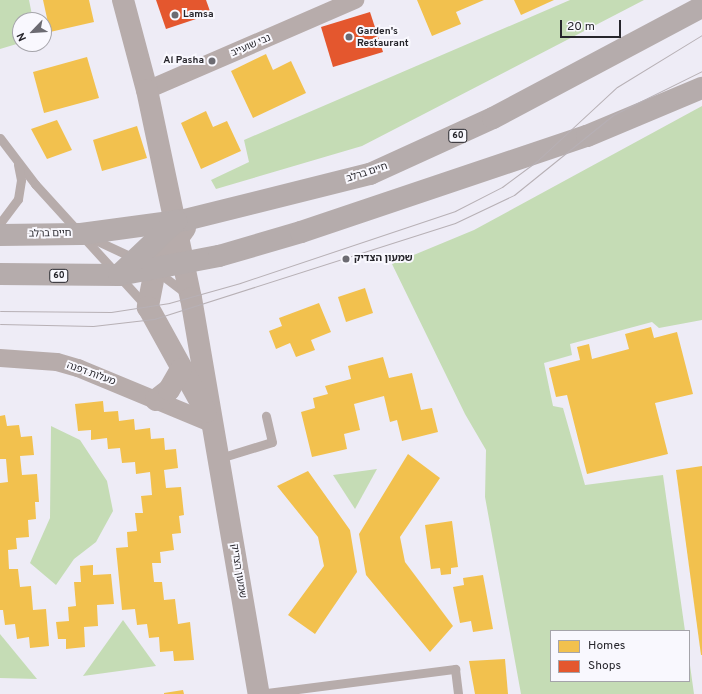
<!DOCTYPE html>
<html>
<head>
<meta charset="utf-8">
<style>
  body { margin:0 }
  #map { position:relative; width:702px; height:694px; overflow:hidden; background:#eeecf6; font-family:Overpass,"Noto Sans Hebrew",sans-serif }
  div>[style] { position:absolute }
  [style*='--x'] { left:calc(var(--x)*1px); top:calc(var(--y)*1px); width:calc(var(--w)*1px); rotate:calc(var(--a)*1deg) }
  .green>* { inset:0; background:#c5dcb5 }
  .homes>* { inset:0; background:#f2c14e }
  .shops>* { inset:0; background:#e4572e }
  .service>* { height:9px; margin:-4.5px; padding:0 4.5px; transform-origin:4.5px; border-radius:4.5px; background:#b7acab }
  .minor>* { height:18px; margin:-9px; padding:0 9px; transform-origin:9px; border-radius:9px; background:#b7acab }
  .tertiary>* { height:22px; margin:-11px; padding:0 11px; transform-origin:11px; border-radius:11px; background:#b7acab }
  .trunk>* { height:22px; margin:-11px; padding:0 11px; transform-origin:11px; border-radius:11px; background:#b5acac }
  .tram>* { height:1px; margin:-0.5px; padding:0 0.5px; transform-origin:0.5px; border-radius:0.5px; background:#b7b0b5 }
  .dots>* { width:11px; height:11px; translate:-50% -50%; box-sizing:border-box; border:2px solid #f9f8fe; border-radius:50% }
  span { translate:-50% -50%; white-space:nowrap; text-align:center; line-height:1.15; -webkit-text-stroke:4px #f9f8fe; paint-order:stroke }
  .shield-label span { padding:1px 3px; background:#f9f8fe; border:1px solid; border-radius:3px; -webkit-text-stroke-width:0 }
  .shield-label { font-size:9px; color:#26252b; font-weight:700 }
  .poi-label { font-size:10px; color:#26252b; font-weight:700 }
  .left { translate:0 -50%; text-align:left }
  .right { translate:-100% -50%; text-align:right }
  .street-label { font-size:10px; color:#26252b }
  .legend { position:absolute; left:550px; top:630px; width:140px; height:52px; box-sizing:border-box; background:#f9f8fe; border:1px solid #a5a4aa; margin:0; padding:5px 7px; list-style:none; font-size:12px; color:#26252b }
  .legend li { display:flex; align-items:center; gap:8px; height:20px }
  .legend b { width:20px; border:1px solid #a5a4aa }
  .north { position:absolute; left:12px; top:12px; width:40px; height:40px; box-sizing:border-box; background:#f9f8fe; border:1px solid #a5a4aa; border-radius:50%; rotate:245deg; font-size:11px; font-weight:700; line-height:16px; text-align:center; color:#26252b }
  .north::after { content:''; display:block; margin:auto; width:14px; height:18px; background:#6c6b72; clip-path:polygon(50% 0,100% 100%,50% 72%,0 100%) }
  .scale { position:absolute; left:560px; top:20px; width:61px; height:18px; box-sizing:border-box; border:2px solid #26252b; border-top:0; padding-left:5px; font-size:12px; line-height:14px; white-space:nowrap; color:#26252b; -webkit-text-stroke:3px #f9f8fe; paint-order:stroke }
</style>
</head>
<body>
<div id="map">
  <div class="green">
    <i style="clip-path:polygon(0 0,29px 0,33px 20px,20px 20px,20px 43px,0 49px)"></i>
    <i style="clip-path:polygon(570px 0,644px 0,362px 146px,216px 189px,211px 180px,249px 162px,244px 140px)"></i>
    <i style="clip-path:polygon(702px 106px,702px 320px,659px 328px,652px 322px,570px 344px,572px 355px,544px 363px,553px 406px,563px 408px,585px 485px,663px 475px,685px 631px,551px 631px,551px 681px,689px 681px,689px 658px,694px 694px,521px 694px,485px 497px,486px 450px,465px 414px,392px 264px,474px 230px)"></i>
    <i style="clip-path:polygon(51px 426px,80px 440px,107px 481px,113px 511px,96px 542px,74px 559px,56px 585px,30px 563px,50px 518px)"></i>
    <i style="clip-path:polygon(377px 469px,355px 509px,333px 475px)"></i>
    <i style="clip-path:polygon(123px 620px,156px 666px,83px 676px)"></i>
    <i style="clip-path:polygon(0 634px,37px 679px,0 678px)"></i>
  </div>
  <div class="homes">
    <i style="clip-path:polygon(43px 0,89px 0,94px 22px,50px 32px)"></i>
    <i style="clip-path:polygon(417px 0,484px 0,456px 12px,461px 24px,432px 36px)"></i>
    <i style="clip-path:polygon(514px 0,554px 0,521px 15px)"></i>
    <i style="clip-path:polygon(266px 54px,273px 70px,291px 61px,306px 93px,253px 118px,231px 71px)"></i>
    <i style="clip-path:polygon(87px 57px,99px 98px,44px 113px,33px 72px)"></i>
    <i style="clip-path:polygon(206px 111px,213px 127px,227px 121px,241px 151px,201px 169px,181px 123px)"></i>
    <i style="clip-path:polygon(57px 120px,72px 150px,47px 159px,31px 129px)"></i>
    <i style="clip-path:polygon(137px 126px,147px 158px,102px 171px,93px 140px)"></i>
    <i style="clip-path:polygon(365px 288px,373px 313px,346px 322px,338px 297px)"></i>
    <i style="clip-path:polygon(319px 303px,331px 332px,311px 340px,315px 350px,296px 357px,290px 343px,276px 349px,269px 331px,282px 326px,279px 318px)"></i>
    <i style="clip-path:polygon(651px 327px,654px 338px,677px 332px,693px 394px,655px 403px,668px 454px,587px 474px,567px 395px,556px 397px,549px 368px,580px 360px,577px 347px,589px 344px,592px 359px,629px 349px,625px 334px)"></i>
    <i style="clip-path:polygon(383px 357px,389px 378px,412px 373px,421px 410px,432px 408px,438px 432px,402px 441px,397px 420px,390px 422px,384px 396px,354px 404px,360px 430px,344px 434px,347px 449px,312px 457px,301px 412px,315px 408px,313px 398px,328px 394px,325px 386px,351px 379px,348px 366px)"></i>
    <i style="clip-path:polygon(103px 401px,104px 412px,118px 411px,119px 421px,134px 419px,135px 430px,150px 428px,151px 439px,164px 438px,165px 450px,176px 449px,178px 468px,164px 470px,166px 488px,181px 487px,184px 515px,179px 516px,181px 533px,172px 534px,174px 550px,160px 552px,161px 563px,152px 563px,154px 582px,162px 582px,164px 600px,175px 599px,178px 624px,190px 622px,194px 660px,174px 661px,173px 651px,160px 652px,159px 637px,149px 638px,147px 624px,137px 625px,135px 609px,122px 610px,116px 548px,128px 547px,127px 532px,137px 531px,135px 513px,143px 513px,141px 496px,152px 495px,150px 472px,136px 474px,135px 462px,122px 463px,120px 448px,108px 449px,107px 438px,91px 440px,91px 430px,78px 431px,75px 404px)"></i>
    <i style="clip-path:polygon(5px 415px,7px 426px,19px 425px,21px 437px,32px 436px,34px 455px,20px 456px,22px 475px,37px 474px,39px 502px,35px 502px,36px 519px,28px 520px,29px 537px,16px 538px,17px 549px,8px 550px,9px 569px,18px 569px,20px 587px,31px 586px,33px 610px,46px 609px,49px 646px,30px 648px,29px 637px,17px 639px,15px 624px,5px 625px,3px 610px,0 610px,0 483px,8px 482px,6px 459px,0 459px,0 416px)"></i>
    <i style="clip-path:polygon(408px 454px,440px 478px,400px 537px,405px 562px,453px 626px,430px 652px,366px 575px,359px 534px)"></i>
    <i style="clip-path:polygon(702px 466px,702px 655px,701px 655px,676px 470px)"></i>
    <i style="clip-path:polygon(308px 471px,350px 530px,357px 572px,315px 634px,288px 615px,324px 566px,318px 537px,277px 486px)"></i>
    <i style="clip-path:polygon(452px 521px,458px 567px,451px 568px,451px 574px,441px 575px,440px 568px,431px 569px,425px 525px)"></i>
    <i style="clip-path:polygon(93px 565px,93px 575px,111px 574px,114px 604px,97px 605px,98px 626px,84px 627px,85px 647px,66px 649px,66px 639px,58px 639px,56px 622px,69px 621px,68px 607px,76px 606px,74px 582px,81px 582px,80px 566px)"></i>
    <i style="clip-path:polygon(483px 575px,493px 629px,473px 632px,471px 621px,460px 623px,453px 587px,464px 585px,463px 578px)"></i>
    <i style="clip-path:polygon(505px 659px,508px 694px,475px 694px,469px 661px)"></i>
    <i style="clip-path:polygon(183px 690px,184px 694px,164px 694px,164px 693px)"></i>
  </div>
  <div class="shops">
    <i style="clip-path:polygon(156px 0,206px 0,211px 14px,166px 29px)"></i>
    <i style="clip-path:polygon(370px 12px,383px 52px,333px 67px,321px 27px)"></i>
  </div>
  <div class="service">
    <i style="--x:0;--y:138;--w:58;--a:52.7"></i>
    <i style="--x:35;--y:184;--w:165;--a:47.7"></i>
    <i style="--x:0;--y:223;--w:30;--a:-53"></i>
    <i style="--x:18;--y:199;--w:19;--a:-81"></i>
    <i style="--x:21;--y:180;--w:16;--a:-101"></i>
    <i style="--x:91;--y:238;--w:50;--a:25"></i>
    <i style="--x:155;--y:270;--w:40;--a:37"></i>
    <i style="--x:220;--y:458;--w:54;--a:-17.1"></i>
    <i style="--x:272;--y:442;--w:27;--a:-103"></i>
    <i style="--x:259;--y:694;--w:198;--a:-7.3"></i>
    <i style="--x:455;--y:669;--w:25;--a:83"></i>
  </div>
  <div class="minor">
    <i style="--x:147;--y:90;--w:227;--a:-23.4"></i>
    <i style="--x:0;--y:358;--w:57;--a:4"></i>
    <i style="--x:57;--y:362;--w:22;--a:16"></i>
    <i style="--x:78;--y:368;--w:146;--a:22.5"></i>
  </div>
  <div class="tertiary">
    <i style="--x:123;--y:0;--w:93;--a:75.1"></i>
    <i style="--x:147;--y:90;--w:213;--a:78.1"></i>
    <i style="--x:191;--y:298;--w:402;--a:80.3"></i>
    <i style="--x:185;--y:228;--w:52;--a:125.5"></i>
    <i style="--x:155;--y:270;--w:38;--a:101"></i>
    <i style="--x:148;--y:307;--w:120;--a:61.1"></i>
    <i style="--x:156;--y:400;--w:16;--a:-38"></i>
    <i style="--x:169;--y:390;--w:24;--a:-60"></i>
  </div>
  <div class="trunk">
    <i style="--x:0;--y:235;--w:81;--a:-0.7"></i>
    <i style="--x:81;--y:234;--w:105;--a:-7.7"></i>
    <i style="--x:185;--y:220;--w:191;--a:-14"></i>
    <i style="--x:370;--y:174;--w:135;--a:-24.5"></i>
    <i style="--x:493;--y:118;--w:237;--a:-28"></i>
    <i style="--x:0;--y:274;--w:119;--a:0.5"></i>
    <i style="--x:119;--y:275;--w:102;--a:-10.8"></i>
    <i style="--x:219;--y:256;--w:85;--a:-16.3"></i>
    <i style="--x:301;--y:232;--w:302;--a:-18.6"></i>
    <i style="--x:587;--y:136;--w:125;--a:-22.7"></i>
    <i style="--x:119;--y:275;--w:79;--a:-43.5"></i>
  </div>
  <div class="tram">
    <i style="--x:0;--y:311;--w:111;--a:0.5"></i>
    <i style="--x:111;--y:312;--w:59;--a:-8.8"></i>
    <i style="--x:169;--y:303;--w:74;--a:-15.7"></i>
    <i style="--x:240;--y:283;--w:227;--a:-18.5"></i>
    <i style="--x:455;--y:211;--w:53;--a:-27.1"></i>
    <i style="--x:502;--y:187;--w:44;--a:-36.6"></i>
    <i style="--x:537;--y:161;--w:109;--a:-42.8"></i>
    <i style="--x:617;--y:87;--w:100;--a:-31.5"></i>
    <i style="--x:0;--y:324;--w:93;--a:1.2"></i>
    <i style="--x:93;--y:326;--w:61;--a:-6.5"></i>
    <i style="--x:154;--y:319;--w:316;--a:-17.7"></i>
    <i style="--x:455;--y:223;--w:65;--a:-25.4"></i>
    <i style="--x:514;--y:195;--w:127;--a:-38.9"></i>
    <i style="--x:613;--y:115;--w:99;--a:-26.3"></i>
  </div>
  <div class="dots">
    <i style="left:175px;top:15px;background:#6c6b72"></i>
    <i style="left:349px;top:37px;background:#6c6b72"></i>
    <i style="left:212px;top:61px;background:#6c6b72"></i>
    <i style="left:346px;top:259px;background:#6c6b72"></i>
  </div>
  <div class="shield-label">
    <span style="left:458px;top:136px">60</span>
    <span style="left:59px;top:276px">60</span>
  </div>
  <div class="poi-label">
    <span class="left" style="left:183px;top:15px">Lamsa</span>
    <span class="left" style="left:357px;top:37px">Garden's<br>Restaurant</span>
    <span class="right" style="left:204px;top:61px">Al Pasha</span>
    <span class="left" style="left:354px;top:259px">שמעון הצדיק</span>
  </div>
  <div class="street-label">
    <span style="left:251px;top:46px;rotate:-23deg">נבי שועייב</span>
    <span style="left:367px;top:173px;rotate:-18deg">חיים ברלב</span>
    <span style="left:50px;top:234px;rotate:-1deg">חיים ברלב</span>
    <span style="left:91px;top:374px;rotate:20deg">מעלות דפנה</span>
    <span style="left:238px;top:571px;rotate:81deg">שמעון הצדיק</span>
  </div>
  <ul class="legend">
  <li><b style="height:11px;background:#f2c14e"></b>Homes</li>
  <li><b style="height:11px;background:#e4572e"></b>Shops</li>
  </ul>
  <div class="north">N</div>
  <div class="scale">20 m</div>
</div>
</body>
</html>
